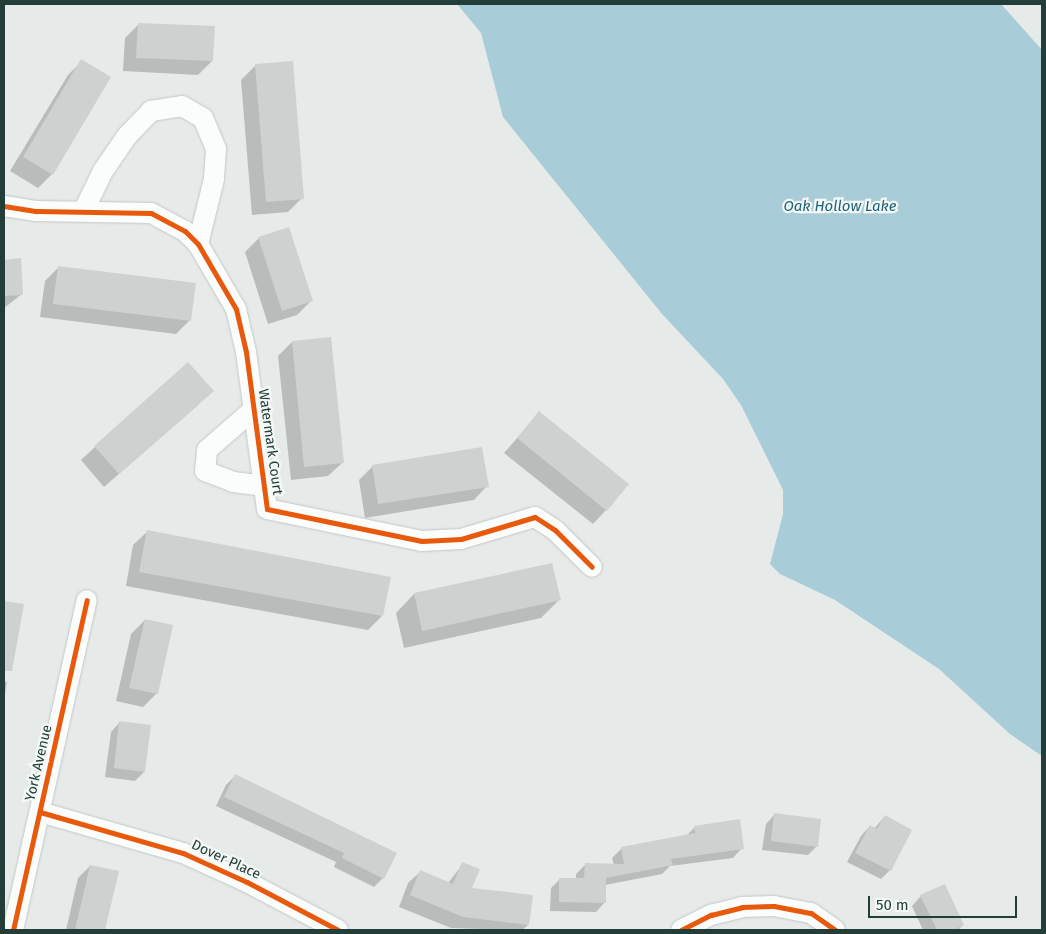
<!DOCTYPE html>
<html>
<head>
<meta charset="utf-8">
<style>
  body { margin:0 }
  #map { position:relative; width:1046px; height:934px; overflow:hidden; background:#e6ebe9; font-family:"Fira Sans",sans-serif }
  div>[style] { position:absolute }
  [style*='--x'] { left:calc(var(--x)*1px); top:calc(var(--y)*1px); width:calc(var(--w)*1px); rotate:calc(var(--a)*1deg) }
  .water>* { inset:0; background:#a8cdd8 }
  .shadow>* { inset:0; background:#0003 }
  .building>* { inset:0; background:#cdd2d0 }
  .roads { filter:drop-shadow(0 0 1px #c3c8c6) drop-shadow(0 0 1px #c3c8c6) }
  .minor>* { height:20px; margin:-10px; padding:0 10px; transform-origin:10px; border-radius:10px; background:#fbfcfc }
  .cycleway>* { height:5px; margin:-2.5px; padding:0 2.5px; transform-origin:2.5px; border-radius:2.5px; background:#e8590c }
  span { translate:-50% -50%; white-space:nowrap; text-align:center; line-height:1.15; -webkit-text-stroke:4.5px #f4f9f7; paint-order:stroke }
  .street-label { font-size:14px; color:#233e39 }
  .water-label { font-size:15px; color:#1e6279; font-style:italic }
  .frame { position:absolute; inset:0; border:5px solid #233e39; pointer-events:none }
  .scale { position:absolute; left:868px; top:896px; width:149px; height:22px; box-sizing:border-box; border:2px solid #233e39; border-top:0; padding-left:6px; font-size:15px; line-height:18px; white-space:nowrap; color:#233e39; -webkit-text-stroke:4px #f4f9f7; paint-order:stroke }
</style>
</head>
<body>
<div id="map">
  <div class="water">
    <i style="clip-path:polygon(457px 4px,1001px 4px,1042px 50px,1042px 756px,1010px 734px,939px 669px,835px 600px,780px 574px,770px 564px,783px 514px,783px 490px,741px 405px,723px 379px,662px 314px,503px 117px,481px 33px)"></i>
  </div>
  <div class="shadow">
    <i style="clip-path:polygon(139px 24px,212px 61px,198px 75px,123px 71px,125px 38px)"></i>
    <i style="clip-path:polygon(82px 61px,109px 78px,52px 174px,38px 188px,10px 171px,68px 75px)"></i>
    <i style="clip-path:polygon(255px 66px,302px 198px,288px 212px,252px 215px,241px 80px)"></i>
    <i style="clip-path:polygon(259px 238px,311px 301px,297px 315px,268px 324px,245px 252px)"></i>
    <i style="clip-path:polygon(20px 260px,22px 294px,4px 308px,4px 261px)"></i>
    <i style="clip-path:polygon(59px 267px,190px 320px,176px 334px,40px 317px,45px 281px)"></i>
    <i style="clip-path:polygon(292px 342px,342px 463px,328px 476px,291px 480px,278px 356px)"></i>
    <i style="clip-path:polygon(198px 405px,104px 487px,81px 460px,95px 447px)"></i>
    <i style="clip-path:polygon(539px 413px,606px 510px,593px 524px,504px 453px)"></i>
    <i style="clip-path:polygon(373px 466px,487px 486px,474px 500px,365px 518px,359px 480px)"></i>
    <i style="clip-path:polygon(147px 532px,382px 616px,368px 630px,126px 586px,133px 545px)"></i>
    <i style="clip-path:polygon(551px 564px,559px 600px,541px 618px,404px 648px,396px 613px,414px 594px)"></i>
    <i style="clip-path:polygon(4px 602px,22px 605px,5px 660px,4px 660px)"></i>
    <i style="clip-path:polygon(145px 620px,157px 693px,143px 707px,116px 701px,131px 634px)"></i>
    <i style="clip-path:polygon(4px 681px,7px 682px,4px 699px)"></i>
    <i style="clip-path:polygon(120px 722px,144px 772px,135px 781px,105px 777px,111px 732px)"></i>
    <i style="clip-path:polygon(235px 776px,383px 878px,374px 887px,334px 867px,336px 862px,216px 806px,226px 785px)"></i>
    <i style="clip-path:polygon(775px 814px,817px 846px,808px 855px,762px 850px,766px 824px)"></i>
    <i style="clip-path:polygon(885px 816px,890px 870px,881px 879px,847px 862px,861px 836px,870px 826px,874px 829px)"></i>
    <i style="clip-path:polygon(695px 827px,742px 848px,733px 858px,670px 866px,662px 874px,605px 885px,605px 902px,596px 912px,550px 911px,551px 888px,560px 879px,576px 880px,576px 874px,585px 865px,614px 865px,612px 858px,622px 848px,686px 836px)"></i>
    <i style="clip-path:polygon(463px 864px,470px 889px,528px 925px,522px 930px,451px 928px,399px 907px,408px 883px,420px 872px,448px 883px)"></i>
    <i style="clip-path:polygon(90px 866px,117px 872px,103px 930px,66px 930px,78px 878px)"></i>
    <i style="clip-path:polygon(921px 896px,963px 925px,958px 930px,923px 930px,912px 906px)"></i>
  </div>
  <div class="building">
    <i style="clip-path:polygon(138px 23px,215px 26px,213px 61px,136px 58px)"></i>
    <i style="clip-path:polygon(81px 59px,111px 77px,53px 175px,23px 157px)"></i>
    <i style="clip-path:polygon(293px 61px,304px 199px,266px 202px,255px 64px)"></i>
    <i style="clip-path:polygon(289px 227px,313px 301px,282px 311px,258px 237px)"></i>
    <i style="clip-path:polygon(21px 258px,23px 295px,4px 296px,4px 260px)"></i>
    <i style="clip-path:polygon(58px 266px,196px 283px,191px 321px,53px 304px)"></i>
    <i style="clip-path:polygon(331px 337px,344px 463px,304px 467px,292px 341px)"></i>
    <i style="clip-path:polygon(188px 362px,214px 391px,119px 474px,94px 446px)"></i>
    <i style="clip-path:polygon(539px 411px,629px 484px,607px 511px,517px 438px)"></i>
    <i style="clip-path:polygon(482px 447px,489px 487px,378px 504px,372px 465px)"></i>
    <i style="clip-path:polygon(147px 530px,391px 577px,383px 616px,139px 572px)"></i>
    <i style="clip-path:polygon(552px 563px,561px 600px,422px 631px,414px 593px)"></i>
    <i style="clip-path:polygon(4px 601px,24px 604px,12px 671px,4px 671px)"></i>
    <i style="clip-path:polygon(145px 619px,173px 625px,158px 694px,129px 688px)"></i>
    <i style="clip-path:polygon(119px 721px,151px 725px,145px 772px,114px 768px)"></i>
    <i style="clip-path:polygon(235px 774px,397px 853px,384px 879px,342px 858px,344px 853px,224px 797px)"></i>
    <i style="clip-path:polygon(774px 813px,821px 819px,818px 847px,771px 841px)"></i>
    <i style="clip-path:polygon(885px 815px,912px 830px,891px 871px,855px 853px,870px 825px,877px 829px)"></i>
    <i style="clip-path:polygon(740px 819px,744px 849px,671px 859px,673px 865px,606px 878px,606px 903px,559px 902px,559px 878px,584px 878px,585px 863px,624px 864px,621px 847px,695px 833px,694px 826px)"></i>
    <i style="clip-path:polygon(462px 862px,480px 869px,472px 888px,533px 895px,529px 925px,463px 917px,410px 895px,420px 870px,453px 884px)"></i>
    <i style="clip-path:polygon(90px 865px,119px 871px,105px 930px,75px 930px)"></i>
    <i style="clip-path:polygon(945px 884px,964px 925px,954px 930px,937px 930px,920px 895px)"></i>
  </div>
  <div class="roads">
    <div class="minor">
      <i style="--x:4;--y:206;--w:33;--a:9"></i>
      <i style="--x:37;--y:211;--w:114;--a:1"></i>
      <i style="--x:151;--y:213;--w:38;--a:28"></i>
      <i style="--x:185;--y:231;--w:18;--a:45"></i>
      <i style="--x:198;--y:244;--w:75;--a:59.7"></i>
      <i style="--x:236;--y:309;--w:44;--a:76.9"></i>
      <i style="--x:246;--y:352;--w:158;--a:82.4"></i>
      <i style="--x:267;--y:509;--w:158;--a:11.7"></i>
      <i style="--x:422;--y:541;--w:39;--a:-3"></i>
      <i style="--x:461;--y:539;--w:77;--a:-16.6"></i>
      <i style="--x:535;--y:517;--w:24;--a:33"></i>
      <i style="--x:555;--y:530;--w:52;--a:45"></i>
      <i style="--x:84;--y:210;--w:43;--a:-64"></i>
      <i style="--x:103;--y:171;--w:42;--a:-55.6"></i>
      <i style="--x:127;--y:136;--w:35;--a:-46"></i>
      <i style="--x:151;--y:111;--w:31;--a:-9"></i>
      <i style="--x:182;--y:106;--w:24;--a:30"></i>
      <i style="--x:203;--y:118;--w:34;--a:67"></i>
      <i style="--x:216;--y:149;--w:30;--a:94"></i>
      <i style="--x:214;--y:179;--w:67;--a:103.8"></i>
      <i style="--x:254;--y:409;--w:62;--a:138.9"></i>
      <i style="--x:207;--y:450;--w:21;--a:95"></i>
      <i style="--x:205;--y:471;--w:30;--a:21"></i>
      <i style="--x:233;--y:482;--w:31;--a:7"></i>
      <i style="--x:40;--y:812;--w:149;--a:16"></i>
      <i style="--x:183;--y:853;--w:70;--a:24.4"></i>
      <i style="--x:247;--y:882;--w:103;--a:27.8"></i>
      <i style="--x:13;--y:930;--w:338;--a:-77.4"></i>
      <i style="--x:681;--y:930;--w:34;--a:-27"></i>
      <i style="--x:711;--y:915;--w:32;--a:-14"></i>
      <i style="--x:742;--y:907;--w:32;--a:-2"></i>
      <i style="--x:774;--y:906;--w:38;--a:11"></i>
      <i style="--x:811;--y:913;--w:29;--a:35"></i>
    </div>
  </div>
  <div class="cycleway">
    <i style="--x:4;--y:206;--w:33;--a:9"></i>
    <i style="--x:37;--y:211;--w:114;--a:1"></i>
    <i style="--x:151;--y:213;--w:38;--a:28"></i>
    <i style="--x:185;--y:231;--w:18;--a:45"></i>
    <i style="--x:198;--y:244;--w:75;--a:59.7"></i>
    <i style="--x:236;--y:309;--w:44;--a:76.9"></i>
    <i style="--x:246;--y:352;--w:158;--a:82.4"></i>
    <i style="--x:267;--y:509;--w:158;--a:11.7"></i>
    <i style="--x:422;--y:541;--w:39;--a:-3"></i>
    <i style="--x:461;--y:539;--w:77;--a:-16.6"></i>
    <i style="--x:535;--y:517;--w:24;--a:33"></i>
    <i style="--x:555;--y:530;--w:52;--a:45"></i>
    <i style="--x:40;--y:812;--w:149;--a:16"></i>
    <i style="--x:183;--y:853;--w:70;--a:24.4"></i>
    <i style="--x:247;--y:882;--w:103;--a:27.8"></i>
    <i style="--x:13;--y:930;--w:338;--a:-77.4"></i>
    <i style="--x:681;--y:930;--w:34;--a:-27"></i>
    <i style="--x:711;--y:915;--w:32;--a:-14"></i>
    <i style="--x:742;--y:907;--w:32;--a:-2"></i>
    <i style="--x:774;--y:906;--w:38;--a:11"></i>
    <i style="--x:811;--y:913;--w:29;--a:35"></i>
  </div>
  <div class="street-label">
    <span style="left:270px;top:442px;rotate:82deg">Watermark Court</span>
    <span style="left:39px;top:763px;rotate:-77deg">York Avenue</span>
    <span style="left:226px;top:860px;rotate:25deg">Dover Place</span>
  </div>
  <div class="water-label">
    <span style="left:840px;top:207px">Oak Hollow Lake</span>
  </div>
  <div class="frame"></div>
  <div class="scale">50 m</div>
</div>
</body>
</html>
